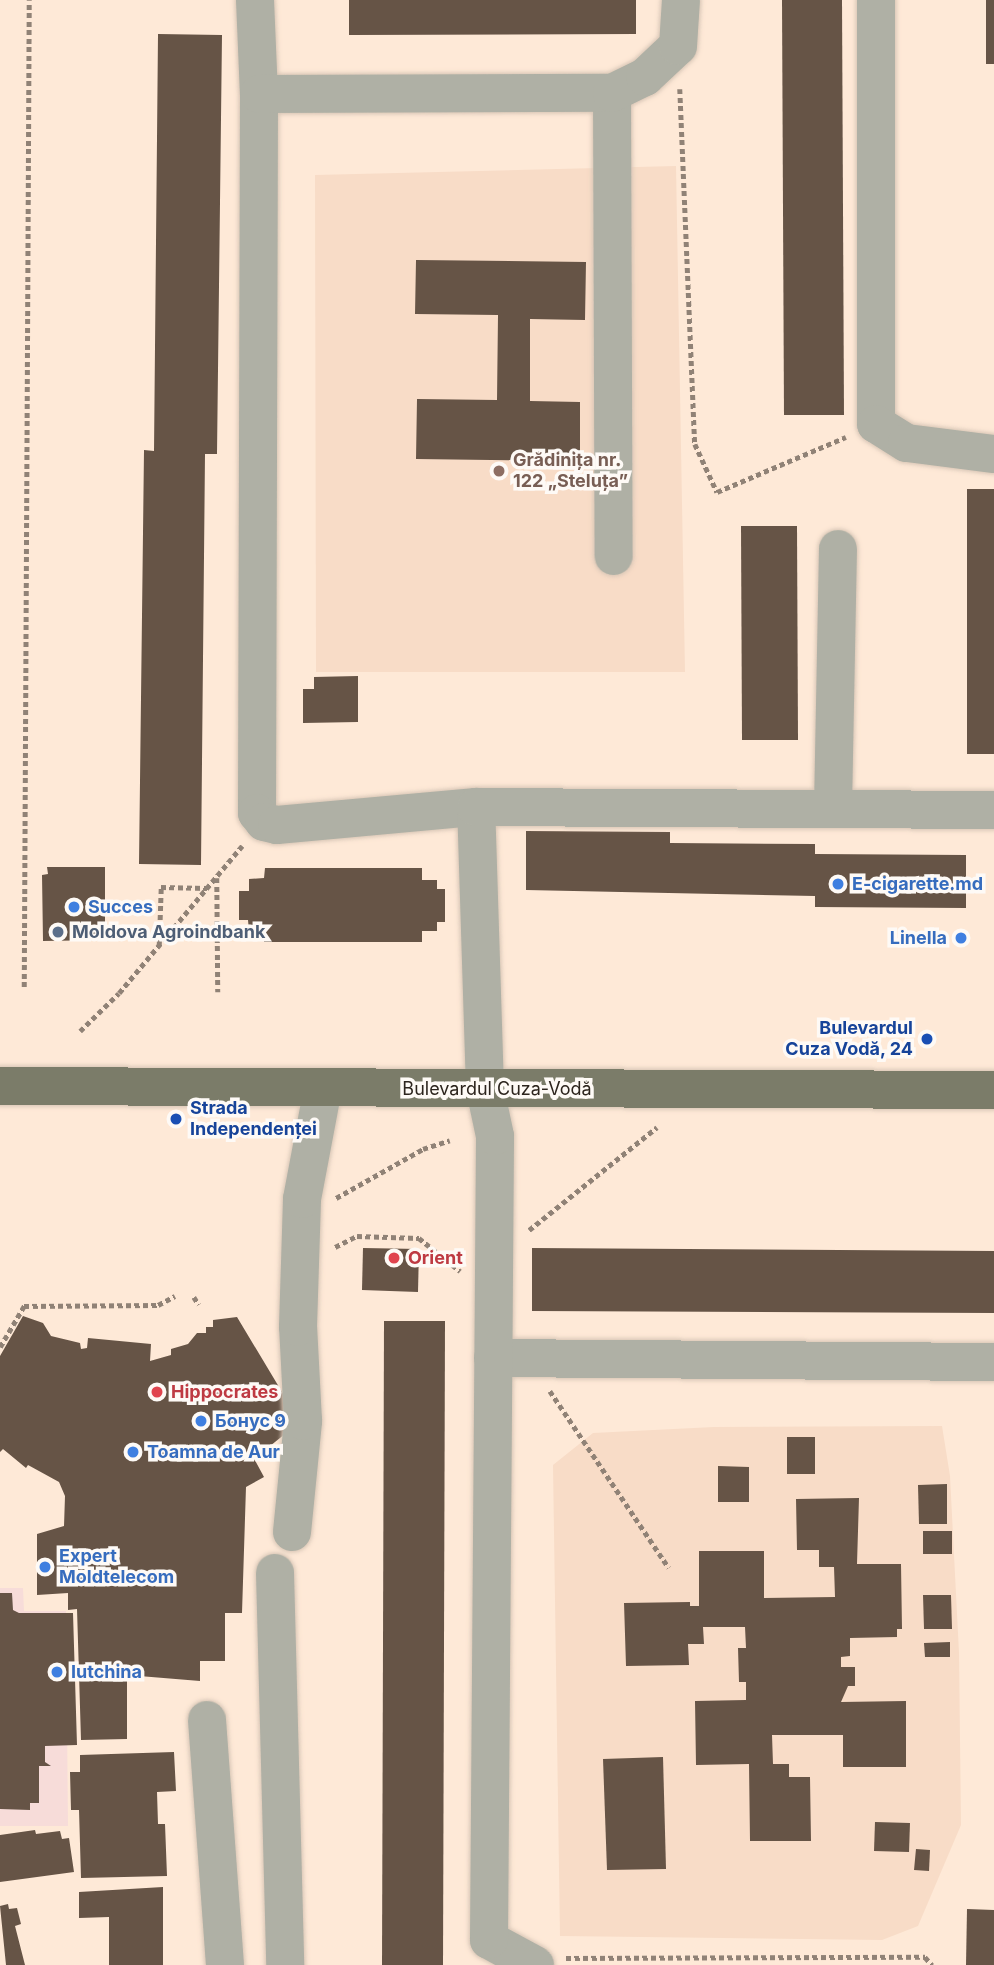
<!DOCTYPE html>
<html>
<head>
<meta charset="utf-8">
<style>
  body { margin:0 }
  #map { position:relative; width:994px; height:1965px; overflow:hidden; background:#fee9d7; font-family:Inter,sans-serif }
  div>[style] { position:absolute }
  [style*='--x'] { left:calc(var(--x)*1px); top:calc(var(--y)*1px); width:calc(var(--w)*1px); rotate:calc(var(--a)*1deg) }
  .commercial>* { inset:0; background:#f7dcd9 }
  .built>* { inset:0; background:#f8dcc7 }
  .building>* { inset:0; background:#665446 }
  .path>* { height:4.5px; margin-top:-2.25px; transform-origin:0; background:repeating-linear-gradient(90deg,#908276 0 5px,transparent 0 8.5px) }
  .roads { filter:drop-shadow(0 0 2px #d8c6b6) drop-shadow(0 0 2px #d8c6b6) }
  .minor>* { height:38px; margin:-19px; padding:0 19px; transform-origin:19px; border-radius:19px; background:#afb0a5 }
  .major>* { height:38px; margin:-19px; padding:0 19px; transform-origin:19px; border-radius:19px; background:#7b7c69 }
  .dots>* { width:19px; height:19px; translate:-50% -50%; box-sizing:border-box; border:4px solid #fefaf6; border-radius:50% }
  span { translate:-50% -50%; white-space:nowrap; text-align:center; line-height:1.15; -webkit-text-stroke:7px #fefaf6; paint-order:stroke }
  .education-label { font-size:18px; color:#785e54; font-weight:700 }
  .left { translate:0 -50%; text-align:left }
  .shop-label { font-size:18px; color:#366cbe; font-weight:700 }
  .right { translate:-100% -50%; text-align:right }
  .service-label { font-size:18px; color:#4e5e75; font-weight:700 }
  .transit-label { font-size:18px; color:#164399; font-weight:700 }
  .street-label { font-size:18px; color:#2c241d }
  .health-label { font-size:18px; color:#be3a42; font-weight:700 }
</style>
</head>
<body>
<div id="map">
  <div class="commercial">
    <i style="clip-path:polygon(0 1588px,23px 1588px,24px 1611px,66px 1611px,68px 1826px,0 1826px)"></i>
  </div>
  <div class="built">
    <i style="clip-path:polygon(676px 166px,685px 672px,316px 672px,315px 175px)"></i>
    <i style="clip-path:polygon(942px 1426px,950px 1476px,959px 1653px,961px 1825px,918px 1926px,882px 1940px,560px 1936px,553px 1465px,593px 1433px,714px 1427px)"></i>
  </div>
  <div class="building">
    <i style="clip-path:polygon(349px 0,636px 0,636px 34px,349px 35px)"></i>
    <i style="clip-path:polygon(782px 0,842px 0,844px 415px,784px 415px)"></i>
    <i style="clip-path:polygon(986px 0,994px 0,994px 64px,986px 64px)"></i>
    <i style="clip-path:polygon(158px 34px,222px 35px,217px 454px,205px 454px,201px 865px,139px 864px,144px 450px,154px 451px)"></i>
    <i style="clip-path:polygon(416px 260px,586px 262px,585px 320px,530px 319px,530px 401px,580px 402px,580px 461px,416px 459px,417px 399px,497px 400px,498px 315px,415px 314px)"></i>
    <i style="clip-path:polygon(967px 489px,994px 489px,994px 754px,967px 754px)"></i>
    <i style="clip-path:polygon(741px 526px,797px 526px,798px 740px,742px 740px)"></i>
    <i style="clip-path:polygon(358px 676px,358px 722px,303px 723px,303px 689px,314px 689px,314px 677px)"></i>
    <i style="clip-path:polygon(526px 831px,670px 832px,670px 843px,815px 844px,815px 854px,966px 855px,966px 908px,815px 907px,815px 896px,526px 890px)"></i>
    <i style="clip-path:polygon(47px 867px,105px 867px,105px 940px,43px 941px,42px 875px,48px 874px)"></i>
    <i style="clip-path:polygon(265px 868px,422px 868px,422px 880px,437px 880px,437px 889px,445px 889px,445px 922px,437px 922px,437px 931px,422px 931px,422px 942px,264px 942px,264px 931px,249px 931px,248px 920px,239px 920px,239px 891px,249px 891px,249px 879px,264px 878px)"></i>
    <i style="clip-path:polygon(363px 1248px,419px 1249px,418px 1292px,362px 1290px)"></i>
    <i style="clip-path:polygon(532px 1248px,994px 1251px,994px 1313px,532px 1311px)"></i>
    <i style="clip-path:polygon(23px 1316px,43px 1323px,51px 1336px,80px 1343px,81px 1349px,87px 1348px,88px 1338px,151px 1344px,150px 1361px,171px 1355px,171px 1349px,188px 1344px,197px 1333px,206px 1333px,206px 1327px,213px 1327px,213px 1320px,237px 1317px,300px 1422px,265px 1450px,260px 1446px,255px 1454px,250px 1451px,264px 1477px,246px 1487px,242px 1613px,225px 1613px,225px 1661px,200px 1661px,200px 1681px,127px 1675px,127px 1739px,81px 1740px,77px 1609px,68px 1610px,68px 1593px,37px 1595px,37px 1534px,64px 1526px,65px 1496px,59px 1482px,28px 1465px,26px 1468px,3px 1449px,0 1452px,0 1356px)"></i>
    <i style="clip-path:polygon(384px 1321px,445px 1321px,443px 1965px,382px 1965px)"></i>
    <i style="clip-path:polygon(787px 1437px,815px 1437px,815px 1474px,787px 1474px)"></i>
    <i style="clip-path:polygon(718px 1466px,749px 1467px,749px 1502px,718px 1502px)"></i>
    <i style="clip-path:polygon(947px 1484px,947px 1524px,919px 1524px,918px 1485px)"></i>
    <i style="clip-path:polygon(859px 1498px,857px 1564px,901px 1564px,902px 1629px,897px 1629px,897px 1637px,850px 1638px,850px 1656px,841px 1657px,841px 1667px,855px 1667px,855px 1686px,848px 1686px,841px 1702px,906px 1701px,906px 1767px,843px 1767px,843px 1735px,772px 1735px,773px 1764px,789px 1764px,789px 1777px,810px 1777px,811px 1841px,750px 1841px,749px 1764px,696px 1765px,695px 1701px,746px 1700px,746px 1682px,739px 1682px,738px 1648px,746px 1648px,745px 1627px,703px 1627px,704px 1644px,688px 1644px,689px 1665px,626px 1666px,624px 1603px,690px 1602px,690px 1606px,699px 1606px,699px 1551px,764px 1551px,764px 1598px,835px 1597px,834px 1567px,819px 1567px,819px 1550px,797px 1550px,796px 1499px)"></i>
    <i style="clip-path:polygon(923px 1531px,952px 1531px,952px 1554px,923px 1554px)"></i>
    <i style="clip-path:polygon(0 1593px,12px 1593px,13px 1610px,19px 1613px,73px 1613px,77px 1745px,45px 1746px,45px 1762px,51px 1766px,39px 1766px,39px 1803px,30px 1803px,30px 1810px,0 1809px)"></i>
    <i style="clip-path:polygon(923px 1595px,951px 1595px,952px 1629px,924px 1629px)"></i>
    <i style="clip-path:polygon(950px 1642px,950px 1657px,925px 1657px,924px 1643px)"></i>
    <i style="clip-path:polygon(174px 1752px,176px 1791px,157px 1792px,158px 1824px,165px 1824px,167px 1876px,81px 1878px,79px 1810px,71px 1810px,70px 1772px,80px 1772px,80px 1755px)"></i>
    <i style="clip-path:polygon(663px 1757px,666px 1869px,607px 1870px,603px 1759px)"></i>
    <i style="clip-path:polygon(875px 1822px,910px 1823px,909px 1852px,874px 1851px)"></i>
    <i style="clip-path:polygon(35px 1830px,36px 1834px,60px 1831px,62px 1839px,69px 1838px,74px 1872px,0 1882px,0 1835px)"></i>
    <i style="clip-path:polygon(916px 1849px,930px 1850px,929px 1871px,914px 1870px)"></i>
    <i style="clip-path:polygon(163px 1887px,163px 1965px,109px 1965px,109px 1917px,79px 1918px,79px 1892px)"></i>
    <i style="clip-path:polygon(8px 1904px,9px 1909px,17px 1908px,21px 1924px,15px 1926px,25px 1965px,6px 1965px,0 1906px)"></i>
    <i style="clip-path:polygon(967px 1909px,994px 1910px,994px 1965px,966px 1965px)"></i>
  </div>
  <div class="path">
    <i style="--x:680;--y:89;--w:355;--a:87.6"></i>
    <i style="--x:695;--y:444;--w:53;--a:65.4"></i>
    <i style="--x:717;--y:492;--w:140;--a:-23.1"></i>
    <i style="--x:217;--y:878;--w:114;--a:89.5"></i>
    <i style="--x:159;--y:945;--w:58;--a:-88"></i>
    <i style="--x:161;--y:887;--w:46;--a:1.2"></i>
    <i style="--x:24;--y:987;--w:987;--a:-89.71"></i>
    <i style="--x:80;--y:1031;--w:54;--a:-44.3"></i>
    <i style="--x:119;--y:993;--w:192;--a:-50.1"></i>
    <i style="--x:336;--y:1198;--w:100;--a:-29.4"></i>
    <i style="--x:423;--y:1149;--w:28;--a:-18"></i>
    <i style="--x:529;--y:1230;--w:164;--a:-38.8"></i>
    <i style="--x:335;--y:1247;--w:25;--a:-27"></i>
    <i style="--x:357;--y:1236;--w:62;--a:1.8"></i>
    <i style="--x:419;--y:1238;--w:53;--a:38.8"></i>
    <i style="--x:194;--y:1297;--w:9;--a:58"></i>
    <i style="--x:0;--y:1347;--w:48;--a:-59.7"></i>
    <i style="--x:24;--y:1306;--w:134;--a:-0.4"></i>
    <i style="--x:158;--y:1305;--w:19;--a:-28"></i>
    <i style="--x:550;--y:1391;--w:213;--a:56.1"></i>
    <i style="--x:566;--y:1958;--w:359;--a:-0.2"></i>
    <i style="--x:925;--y:1957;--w:11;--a:49"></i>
  </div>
  <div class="roads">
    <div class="minor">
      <i style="--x:255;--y:0;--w:94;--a:87.6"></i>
      <i style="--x:259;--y:94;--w:719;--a:90.16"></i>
      <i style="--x:257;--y:813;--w:11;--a:52"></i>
      <i style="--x:264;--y:822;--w:13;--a:13"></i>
      <i style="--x:277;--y:825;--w:200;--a:-5.2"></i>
      <i style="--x:876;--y:0;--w:424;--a:90"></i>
      <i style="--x:876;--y:424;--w:36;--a:32"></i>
      <i style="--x:907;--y:443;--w:88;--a:7.2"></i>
      <i style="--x:612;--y:93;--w:463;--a:89.8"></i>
      <i style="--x:259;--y:94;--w:353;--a:-0.2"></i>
      <i style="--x:612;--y:93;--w:37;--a:-26"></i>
      <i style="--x:645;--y:77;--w:45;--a:-43.2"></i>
      <i style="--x:678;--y:46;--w:46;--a:-86.3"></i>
      <i style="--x:833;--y:808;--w:259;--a:-88.9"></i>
      <i style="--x:493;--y:1358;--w:501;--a:0.46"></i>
      <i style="--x:292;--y:1532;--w:112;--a:-84.3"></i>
      <i style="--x:303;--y:1421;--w:94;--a:-93"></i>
      <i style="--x:298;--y:1327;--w:128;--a:-88.2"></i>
      <i style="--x:302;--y:1199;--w:113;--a:-79.3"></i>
      <i style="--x:275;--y:1573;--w:392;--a:88.5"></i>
      <i style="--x:207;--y:1720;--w:246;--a:85.8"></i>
      <i style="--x:535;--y:1965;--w:52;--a:-151.5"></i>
      <i style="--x:489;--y:1940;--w:804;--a:-89.57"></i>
      <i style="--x:495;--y:1136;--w:48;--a:-102"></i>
      <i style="--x:485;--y:1089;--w:282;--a:-91.8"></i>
      <i style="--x:476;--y:807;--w:518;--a:0.33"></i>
    </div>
    <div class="major">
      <i style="--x:0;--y:1086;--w:994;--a:0.23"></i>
    </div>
  </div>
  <div class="dots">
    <i style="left:499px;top:471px;background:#8d6e63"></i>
    <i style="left:838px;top:884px;background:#3f7fe0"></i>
    <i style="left:74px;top:907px;background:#3f7fe0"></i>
    <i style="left:58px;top:932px;background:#5c6f8a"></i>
    <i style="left:961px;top:938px;background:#3f7fe0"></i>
    <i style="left:927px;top:1039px;background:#1a4fb4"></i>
    <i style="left:176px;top:1119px;background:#1a4fb4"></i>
    <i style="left:394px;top:1258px;background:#e0444e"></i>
    <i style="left:157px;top:1392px;background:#e0444e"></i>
    <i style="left:201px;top:1421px;background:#3f7fe0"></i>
    <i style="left:133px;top:1452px;background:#3f7fe0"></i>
    <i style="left:45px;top:1567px;background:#3f7fe0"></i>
    <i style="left:57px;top:1672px;background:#3f7fe0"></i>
  </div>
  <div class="education-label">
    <span class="left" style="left:513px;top:471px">Grădinița nr.<br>122 „Steluța”</span>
  </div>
  <div class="shop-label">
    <span class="left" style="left:852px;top:884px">E-cigarette.md</span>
    <span class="left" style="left:88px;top:907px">Succes</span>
    <span class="right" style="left:947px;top:938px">Linella</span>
    <span class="left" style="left:215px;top:1421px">Бонус 9</span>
    <span class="left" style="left:147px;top:1452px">Toamna de Aur</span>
    <span class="left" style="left:59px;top:1567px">Expert<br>Moldtelecom</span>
    <span class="left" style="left:71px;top:1672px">Iutchina</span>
  </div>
  <div class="service-label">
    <span class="left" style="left:72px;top:932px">Moldova Agroindbank</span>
  </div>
  <div class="transit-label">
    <span class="right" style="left:913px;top:1039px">Bulevardul<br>Cuza Vodă, 24</span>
    <span class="left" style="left:190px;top:1119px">Strada<br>Independenței</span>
  </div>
  <div class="street-label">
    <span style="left:497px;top:1089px">Bulevardul Cuza-Vodă</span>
  </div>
  <div class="health-label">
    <span class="left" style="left:408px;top:1258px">Orient</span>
    <span class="left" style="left:171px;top:1392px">Hippocrates</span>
  </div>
</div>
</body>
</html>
